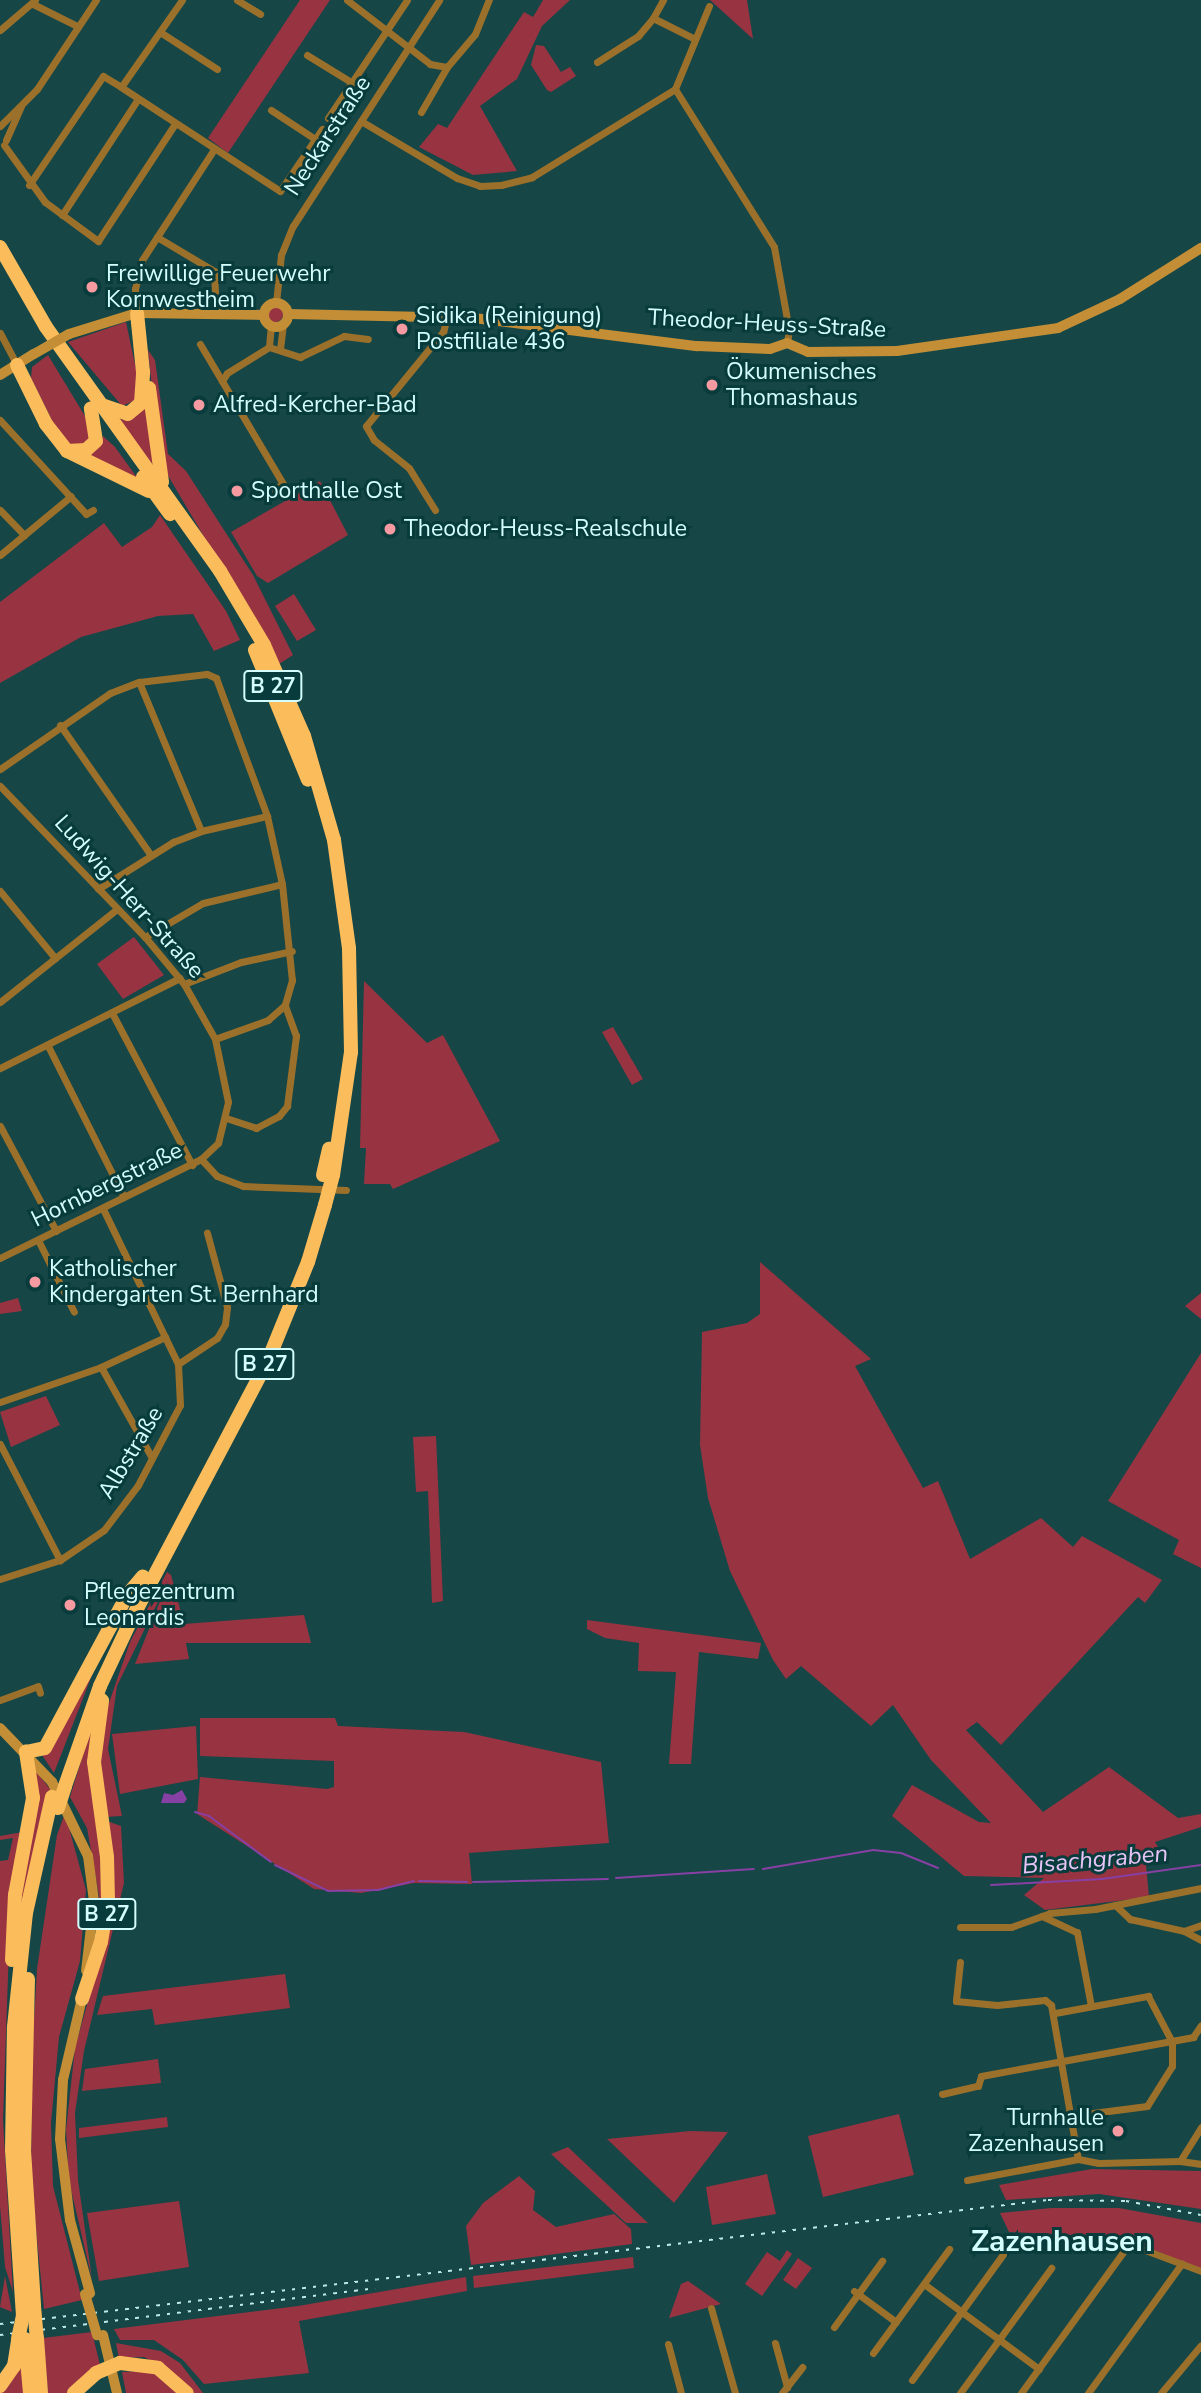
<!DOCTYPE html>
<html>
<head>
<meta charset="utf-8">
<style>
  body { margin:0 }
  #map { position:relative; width:1201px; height:2393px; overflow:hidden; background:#164646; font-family:"Nunito Sans",sans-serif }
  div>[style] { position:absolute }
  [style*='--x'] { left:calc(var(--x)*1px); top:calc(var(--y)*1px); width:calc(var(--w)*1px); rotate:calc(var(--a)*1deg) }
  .green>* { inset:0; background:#983341 }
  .round { border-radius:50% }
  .water>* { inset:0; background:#8740a3 }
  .stream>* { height:2px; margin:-1px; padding:0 1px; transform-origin:1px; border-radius:1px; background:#8740a3 }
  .street>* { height:7px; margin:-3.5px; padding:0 3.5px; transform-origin:3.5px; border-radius:3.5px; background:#9b702b }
  .secondary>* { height:10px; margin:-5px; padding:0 5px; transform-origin:5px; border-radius:5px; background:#c48e36 }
  .secondary>.ring { margin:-5px; padding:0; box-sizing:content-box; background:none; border:10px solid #c48e36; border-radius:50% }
  .highway>* { height:14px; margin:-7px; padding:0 7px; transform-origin:7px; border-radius:7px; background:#fbbc5c }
  .rail>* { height:2px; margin-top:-1px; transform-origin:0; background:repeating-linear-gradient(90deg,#c0eaea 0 3.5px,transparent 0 10.5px) }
  .secondary-bridge>* { height:10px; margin:-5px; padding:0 5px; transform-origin:5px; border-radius:5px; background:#c48e36 }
  .highway-bridge>* { height:14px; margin:-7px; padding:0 7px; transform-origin:7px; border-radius:7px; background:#fbbc5c }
  .dots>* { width:19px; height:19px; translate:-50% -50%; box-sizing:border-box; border:4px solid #083b3b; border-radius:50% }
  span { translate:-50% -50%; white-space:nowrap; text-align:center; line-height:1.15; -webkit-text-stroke:6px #083b3b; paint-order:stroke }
  .shield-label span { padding:2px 5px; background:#083b3b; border:2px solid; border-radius:5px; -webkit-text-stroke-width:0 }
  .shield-label { font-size:21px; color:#d4fdfd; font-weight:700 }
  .street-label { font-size:23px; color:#d4fdfd }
  .poi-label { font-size:23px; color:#d4fdfd }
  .left { translate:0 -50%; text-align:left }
  .right { translate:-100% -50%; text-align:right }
  .water-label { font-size:24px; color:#e7c4f6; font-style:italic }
  .district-label { font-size:30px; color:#d4fdfd; font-weight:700 }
</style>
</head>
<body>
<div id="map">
  <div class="green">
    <i style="clip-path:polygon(300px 0,330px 0,228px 153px,208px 138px)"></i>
    <i style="clip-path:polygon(543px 0,570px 0,542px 26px,517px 79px,480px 106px,517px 171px,473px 175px,419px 147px,438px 124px,447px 128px,524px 12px,533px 17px)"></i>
    <i style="clip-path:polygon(710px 0,747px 0,753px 39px)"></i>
    <i style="clip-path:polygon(536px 45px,544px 46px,561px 72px,570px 67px,576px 76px,551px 92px,547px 90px,531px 65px)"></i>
    <i class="round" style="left:267px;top:306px;width:16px;height:16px"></i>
    <i style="clip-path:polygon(126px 322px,139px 383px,138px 399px,122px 406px,68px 342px)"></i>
    <i style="clip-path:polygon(148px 350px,155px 360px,168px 454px,186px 471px,253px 575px,293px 655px,279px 664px,160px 462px)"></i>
    <i style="clip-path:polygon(48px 355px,94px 431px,80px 449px,63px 443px,31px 378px,32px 367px)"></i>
    <i style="clip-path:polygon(147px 405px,153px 465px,117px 419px,131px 420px)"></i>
    <i style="clip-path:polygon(103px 436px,115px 447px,141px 483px,78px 457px,99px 446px)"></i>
    <i style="clip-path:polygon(320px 481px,348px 535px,268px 583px,257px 576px,231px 532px)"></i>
    <i style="clip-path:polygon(160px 515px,226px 611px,240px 640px,214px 651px,193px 614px,158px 616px,81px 637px,0 683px,0 602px,104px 523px,122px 547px,152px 527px)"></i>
    <i style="clip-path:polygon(294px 594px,316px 630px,297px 641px,275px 606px)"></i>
    <i style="clip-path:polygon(134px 937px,164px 975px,123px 999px,97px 964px)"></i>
    <i style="clip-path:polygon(364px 981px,427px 1043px,443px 1035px,500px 1141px,393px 1189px,390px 1184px,364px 1184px,366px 1148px,360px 1148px)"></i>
    <i style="clip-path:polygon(613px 1027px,643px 1079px,632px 1085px,602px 1032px)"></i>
    <i style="clip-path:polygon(760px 1262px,871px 1359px,855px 1366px,923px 1488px,938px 1481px,970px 1559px,1041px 1518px,1073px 1547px,1082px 1536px,1162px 1580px,1145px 1603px,1138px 1597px,1001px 1745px,977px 1722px,966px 1730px,1043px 1812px,1109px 1767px,1178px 1818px,1201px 1814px,1201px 1827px,1155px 1842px,1164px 1857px,1142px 1865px,1146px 1865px,1149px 1897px,1045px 1910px,1024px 1895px,1044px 1878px,964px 1876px,892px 1816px,912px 1785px,979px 1822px,991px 1823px,931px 1760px,893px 1705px,871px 1726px,801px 1666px,786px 1679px,773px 1660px,730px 1571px,708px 1498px,700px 1445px,702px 1332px,747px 1323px,760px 1314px)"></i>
    <i style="clip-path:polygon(1201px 1293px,1201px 1319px,1185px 1306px)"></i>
    <i style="clip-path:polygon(18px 1298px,22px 1311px,0 1314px,0 1303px)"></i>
    <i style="clip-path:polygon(1201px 1353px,1201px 1568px,1173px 1554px,1179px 1540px,1108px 1501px)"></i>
    <i style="clip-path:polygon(46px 1396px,60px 1425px,11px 1447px,0 1412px)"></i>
    <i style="clip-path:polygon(436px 1436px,443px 1601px,432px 1603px,428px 1491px,416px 1492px,413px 1437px)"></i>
    <i style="clip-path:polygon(167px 1572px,171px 1575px,184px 1624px,304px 1615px,311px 1643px,186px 1643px,189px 1659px,135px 1664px,169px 1579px,117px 1686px,108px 1749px,122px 1816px,105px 1817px,97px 1775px,100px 1729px,130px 1642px)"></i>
    <i style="clip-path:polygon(587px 1620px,761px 1643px,758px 1659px,699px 1652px,691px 1764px,669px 1764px,676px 1672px,638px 1671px,639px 1643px,605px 1638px,587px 1629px)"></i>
    <i style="clip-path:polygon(99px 1657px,54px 1773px,42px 1755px)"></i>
    <i style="clip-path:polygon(200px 1718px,335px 1718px,338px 1726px,464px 1732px,601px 1762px,609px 1843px,469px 1853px,472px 1884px,414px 1883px,361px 1893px,314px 1889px,197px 1814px,200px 1777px,327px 1789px,334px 1787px,334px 1761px,200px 1756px)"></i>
    <i style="clip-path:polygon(94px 1719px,106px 1894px,98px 1925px,99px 1896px,87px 1828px,70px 1797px)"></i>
    <i style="clip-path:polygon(196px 1726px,198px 1779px,120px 1794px,112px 1734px)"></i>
    <i style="clip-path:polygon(34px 1769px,50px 1789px,17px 1949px,17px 1911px)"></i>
    <i style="clip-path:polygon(65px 1813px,86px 1890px,80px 1961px,59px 2037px,51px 2123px,53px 2186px,82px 2300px,44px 2309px,31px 2180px,32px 2056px,37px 1969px,57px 1835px)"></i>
    <i style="clip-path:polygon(107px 1821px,121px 1826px,124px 1883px,84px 2051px,75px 2113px,78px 2180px,92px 2279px,69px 2181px,66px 2130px,75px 2048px,107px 1933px)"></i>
    <i style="clip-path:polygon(23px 1832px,10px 1919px,3px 2120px,13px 2292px,5px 2267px,0 2206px,0 1861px,8px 1860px,13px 1838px,0 1840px,0 1836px)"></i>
    <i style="clip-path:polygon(285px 1974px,290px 2008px,155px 2025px,152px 2009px,97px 2015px,103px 1996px)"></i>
    <i style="clip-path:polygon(158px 2059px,161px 2083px,82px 2091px,85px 2069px)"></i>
    <i style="clip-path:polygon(899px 2114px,914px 2175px,823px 2197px,808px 2136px)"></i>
    <i style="clip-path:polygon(167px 2117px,168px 2127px,79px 2138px,79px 2128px)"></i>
    <i style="clip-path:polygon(690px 2131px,728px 2132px,674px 2203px,607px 2139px)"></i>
    <i style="clip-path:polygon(568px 2147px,648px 2223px,626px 2223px,551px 2154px)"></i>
    <i style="clip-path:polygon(1092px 2169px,1201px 2171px,1201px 2209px,1099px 2194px,1006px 2200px,999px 2185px)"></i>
    <i style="clip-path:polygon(767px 2174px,776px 2214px,712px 2225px,706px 2187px)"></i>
    <i style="clip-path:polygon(519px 2176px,535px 2191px,533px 2210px,556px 2227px,614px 2214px,631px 2229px,632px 2244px,471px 2265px,466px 2226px,483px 2203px)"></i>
    <i style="clip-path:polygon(179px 2201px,189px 2267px,99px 2281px,87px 2213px)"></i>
    <i style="clip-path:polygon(1051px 2208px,1119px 2208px,1201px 2223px,1201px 2269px,1141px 2245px,1096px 2236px,1009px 2232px,1000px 2213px)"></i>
    <i style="clip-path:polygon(787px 2250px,792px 2254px,762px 2296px,745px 2284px,767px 2252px,780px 2261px)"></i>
    <i style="clip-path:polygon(633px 2257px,634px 2268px,474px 2288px,473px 2276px)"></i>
    <i style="clip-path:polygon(798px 2258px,812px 2268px,796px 2289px,783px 2280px)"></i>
    <i style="clip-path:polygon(5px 2276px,12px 2312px,0 2307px)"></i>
    <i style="clip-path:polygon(466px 2277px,467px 2291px,299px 2321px,309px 2373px,204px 2384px,183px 2360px,154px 2340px,120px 2340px,114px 2329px,298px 2306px)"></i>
    <i style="clip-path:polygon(688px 2281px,721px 2304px,669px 2318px,681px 2284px)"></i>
    <i style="clip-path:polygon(92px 2332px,100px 2365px,71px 2393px,48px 2393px,43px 2338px)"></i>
    <i style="clip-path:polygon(116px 2343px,161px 2351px,180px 2363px,203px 2393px,193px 2393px,172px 2372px,144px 2357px,119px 2358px)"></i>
    <i style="clip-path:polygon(20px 2361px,25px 2393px,0 2393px,0 2391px)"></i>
    <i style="clip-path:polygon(143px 2371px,161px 2376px,179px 2393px,126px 2393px,122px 2372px)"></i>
  </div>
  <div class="water">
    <i style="clip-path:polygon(182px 1790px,187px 1799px,184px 1803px,161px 1803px,164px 1793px,173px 1795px)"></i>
  </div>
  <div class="stream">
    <i style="--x:195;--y:1812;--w:15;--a:16"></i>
    <i style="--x:209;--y:1816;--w:77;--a:36.6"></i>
    <i style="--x:275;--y:1865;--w:59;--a:26.1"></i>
    <i style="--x:328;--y:1891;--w:50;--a:-1.1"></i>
    <i style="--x:378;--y:1890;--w:37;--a:-14"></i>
    <i style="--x:763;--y:1869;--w:112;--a:-9.8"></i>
    <i style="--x:873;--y:1850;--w:28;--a:6"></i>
    <i style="--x:901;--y:1853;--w:40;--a:22"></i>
    <i style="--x:616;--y:1878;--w:138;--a:-3.7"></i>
    <i style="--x:419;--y:1881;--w:48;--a:1.2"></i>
    <i style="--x:473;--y:1882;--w:135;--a:-1.3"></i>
    <i style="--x:991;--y:1885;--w:111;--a:-3.1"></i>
    <i style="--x:1102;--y:1879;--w:100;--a:-8"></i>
  </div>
  <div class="street">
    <i style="--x:182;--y:0;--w:106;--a:125"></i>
    <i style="--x:121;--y:87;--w:190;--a:33.2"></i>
    <i style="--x:280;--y:191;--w:75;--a:-55.9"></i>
    <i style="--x:237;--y:0;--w:27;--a:31"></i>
    <i style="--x:347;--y:0;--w:105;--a:37.6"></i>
    <i style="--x:430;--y:64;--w:17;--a:10"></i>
    <i style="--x:447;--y:67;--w:43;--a:-49.7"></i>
    <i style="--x:475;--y:34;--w:37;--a:-68"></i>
    <i style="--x:663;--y:0;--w:21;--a:119"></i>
    <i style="--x:653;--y:18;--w:45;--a:26.6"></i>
    <i style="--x:33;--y:4;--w:49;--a:26.6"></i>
    <i style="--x:709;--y:6;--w:90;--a:112.3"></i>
    <i style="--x:675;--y:89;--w:186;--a:57.9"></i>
    <i style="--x:774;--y:247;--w:84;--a:79.8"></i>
    <i style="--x:789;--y:330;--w:13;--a:99"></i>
    <i style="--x:0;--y:30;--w:46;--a:-40.6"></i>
    <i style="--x:160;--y:32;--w:68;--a:33"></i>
    <i style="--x:307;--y:55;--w:52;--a:31.5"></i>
    <i style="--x:597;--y:62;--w:49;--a:-32.4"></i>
    <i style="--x:638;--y:36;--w:23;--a:-50"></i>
    <i style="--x:271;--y:110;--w:53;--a:33.4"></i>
    <i style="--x:421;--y:112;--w:52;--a:-60"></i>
    <i style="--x:328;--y:118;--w:142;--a:-56.2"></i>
    <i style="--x:361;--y:121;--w:112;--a:30.7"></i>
    <i style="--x:457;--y:178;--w:24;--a:19"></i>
    <i style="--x:480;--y:186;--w:21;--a:-3"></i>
    <i style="--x:501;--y:185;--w:32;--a:-14"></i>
    <i style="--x:532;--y:177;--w:168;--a:-31.6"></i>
    <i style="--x:0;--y:126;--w:52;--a:-45"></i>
    <i style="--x:37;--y:89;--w:107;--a:-56.5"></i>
    <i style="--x:6;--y:140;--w:37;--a:-66"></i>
    <i style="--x:4;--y:145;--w:70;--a:54.3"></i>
    <i style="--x:45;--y:202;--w:66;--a:36.3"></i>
    <i style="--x:98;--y:241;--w:140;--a:-56.7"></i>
    <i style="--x:29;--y:185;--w:132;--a:-55.8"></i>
    <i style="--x:103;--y:76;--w:21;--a:31"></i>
    <i style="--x:62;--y:215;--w:139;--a:-56.8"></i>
    <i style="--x:157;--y:237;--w:66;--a:30.8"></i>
    <i style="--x:214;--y:271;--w:42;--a:87.3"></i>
    <i style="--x:276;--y:303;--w:48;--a:-84.1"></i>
    <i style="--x:281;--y:255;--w:31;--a:-68"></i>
    <i style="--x:293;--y:226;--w:269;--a:-57.1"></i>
    <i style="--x:137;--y:313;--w:24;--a:-95"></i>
    <i style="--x:135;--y:289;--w:30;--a:-76"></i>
    <i style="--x:142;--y:260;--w:132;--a:-57"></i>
    <i style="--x:0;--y:333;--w:36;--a:62"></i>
    <i style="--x:200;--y:344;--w:163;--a:59.3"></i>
    <i style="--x:283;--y:484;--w:10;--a:151"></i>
    <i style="--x:269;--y:347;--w:21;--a:-85"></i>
    <i style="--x:280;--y:349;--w:25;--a:-83"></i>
    <i style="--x:222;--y:381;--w:9;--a:-58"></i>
    <i style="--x:227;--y:373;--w:49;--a:-31.8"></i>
    <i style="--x:269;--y:347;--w:33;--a:18"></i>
    <i style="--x:300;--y:357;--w:49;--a:-25.5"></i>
    <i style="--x:344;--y:336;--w:24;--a:7"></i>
    <i style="--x:0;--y:420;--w:127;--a:47.5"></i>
    <i style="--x:86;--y:514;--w:8;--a:-30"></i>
    <i style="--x:0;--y:510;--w:35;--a:46"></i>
    <i style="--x:435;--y:510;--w:49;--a:-121.8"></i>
    <i style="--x:409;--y:468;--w:45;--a:-141.3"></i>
    <i style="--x:374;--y:440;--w:16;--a:-120"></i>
    <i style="--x:366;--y:426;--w:122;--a:-50.7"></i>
    <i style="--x:443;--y:332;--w:16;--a:-75"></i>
    <i style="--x:0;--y:555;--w:92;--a:-39.7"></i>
    <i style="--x:139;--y:682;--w:161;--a:67.4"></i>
    <i style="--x:60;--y:725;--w:157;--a:55.1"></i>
    <i style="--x:0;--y:769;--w:134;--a:-34.6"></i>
    <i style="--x:110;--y:693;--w:31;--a:-21"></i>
    <i style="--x:139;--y:682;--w:68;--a:-6.7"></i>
    <i style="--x:207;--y:674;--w:10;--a:24"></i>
    <i style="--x:216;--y:678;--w:147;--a:69.7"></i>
    <i style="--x:267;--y:816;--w:70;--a:77.6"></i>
    <i style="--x:282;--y:884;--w:97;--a:84.1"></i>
    <i style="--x:292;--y:980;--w:26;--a:106"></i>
    <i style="--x:285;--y:1005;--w:23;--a:139"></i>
    <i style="--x:268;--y:1020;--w:56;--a:160.3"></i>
    <i style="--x:0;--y:786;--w:209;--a:46.2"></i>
    <i style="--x:145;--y:937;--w:61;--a:50.3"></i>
    <i style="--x:184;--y:984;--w:63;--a:60.6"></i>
    <i style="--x:215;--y:1039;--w:64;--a:78.3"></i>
    <i style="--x:228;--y:1102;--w:42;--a:103.7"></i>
    <i style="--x:218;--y:1143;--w:23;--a:137"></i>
    <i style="--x:201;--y:1159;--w:224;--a:153.8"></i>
    <i style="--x:98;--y:889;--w:89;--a:-32.1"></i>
    <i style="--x:173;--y:842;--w:30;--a:-21"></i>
    <i style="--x:201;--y:831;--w:68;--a:-12.8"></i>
    <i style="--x:0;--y:891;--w:87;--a:50.6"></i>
    <i style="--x:145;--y:937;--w:67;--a:-30.4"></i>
    <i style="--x:203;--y:903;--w:81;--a:-13.5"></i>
    <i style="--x:184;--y:984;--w:61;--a:-21.1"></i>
    <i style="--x:241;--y:962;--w:52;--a:-12.2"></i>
    <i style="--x:0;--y:1002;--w:149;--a:-38.5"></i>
    <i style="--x:112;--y:1013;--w:172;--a:62.2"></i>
    <i style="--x:48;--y:1046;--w:169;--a:63.3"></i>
    <i style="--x:0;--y:1068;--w:201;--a:-26.6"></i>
    <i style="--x:226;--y:1118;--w:32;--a:18"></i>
    <i style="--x:256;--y:1128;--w:26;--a:-28"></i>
    <i style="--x:279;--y:1116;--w:13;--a:-51"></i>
    <i style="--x:287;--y:1106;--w:71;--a:-82.7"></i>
    <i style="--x:296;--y:1036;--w:33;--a:-110"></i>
    <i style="--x:0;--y:1126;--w:119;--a:61.9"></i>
    <i style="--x:201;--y:1159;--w:23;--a:47"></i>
    <i style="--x:217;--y:1176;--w:28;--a:21"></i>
    <i style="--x:243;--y:1186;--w:103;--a:2.2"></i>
    <i style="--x:38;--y:1240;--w:80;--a:63.4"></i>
    <i style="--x:178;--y:1364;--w:47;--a:-33.7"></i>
    <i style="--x:217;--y:1338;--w:16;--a:-60"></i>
    <i style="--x:225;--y:1324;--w:17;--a:-83"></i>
    <i style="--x:227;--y:1307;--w:77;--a:-105.1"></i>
    <i style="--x:101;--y:1367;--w:104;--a:60.7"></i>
    <i style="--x:0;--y:1402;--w:107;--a:-19.1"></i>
    <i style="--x:101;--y:1367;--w:71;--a:-25.1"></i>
    <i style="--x:0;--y:1444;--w:131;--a:62.7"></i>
    <i style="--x:0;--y:1579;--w:63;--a:-17.6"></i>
    <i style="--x:60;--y:1560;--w:53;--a:-34.3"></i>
    <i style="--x:104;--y:1530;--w:56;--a:-52.9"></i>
    <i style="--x:138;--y:1485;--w:90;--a:-62.3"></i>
    <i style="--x:180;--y:1405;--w:41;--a:-92.8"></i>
    <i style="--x:178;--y:1364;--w:172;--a:-115.8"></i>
    <i style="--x:0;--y:1700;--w:40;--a:-20.2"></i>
    <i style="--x:38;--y:1686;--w:7;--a:74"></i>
    <i style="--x:1115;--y:1905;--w:21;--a:43"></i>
    <i style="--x:1130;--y:1919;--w:55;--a:12.5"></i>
    <i style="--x:1184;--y:1931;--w:19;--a:28"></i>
    <i style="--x:1042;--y:1916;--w:38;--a:25"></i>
    <i style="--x:1077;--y:1932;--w:75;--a:79.3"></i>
    <i style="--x:960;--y:1927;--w:51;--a:0"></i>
    <i style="--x:1011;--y:1927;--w:41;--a:-19.7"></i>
    <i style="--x:1050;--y:1913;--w:45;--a:-5.1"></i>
    <i style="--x:1095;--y:1909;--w:108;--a:-11.2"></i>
    <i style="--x:1184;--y:1931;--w:18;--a:-19"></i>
    <i style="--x:960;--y:1962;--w:39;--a:96"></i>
    <i style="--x:956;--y:2001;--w:41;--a:5.6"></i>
    <i style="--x:997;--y:2005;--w:48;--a:-5.9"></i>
    <i style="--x:1045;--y:2000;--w:8;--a:40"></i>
    <i style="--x:1051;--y:2005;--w:156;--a:80.1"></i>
    <i style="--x:1055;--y:2013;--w:95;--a:-10.4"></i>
    <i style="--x:1148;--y:1996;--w:52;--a:62.4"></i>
    <i style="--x:1172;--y:2042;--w:24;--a:90"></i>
    <i style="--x:1172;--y:2066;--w:47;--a:122"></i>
    <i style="--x:1147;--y:2106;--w:78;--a:172.6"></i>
    <i style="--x:942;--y:2094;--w:37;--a:-13"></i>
    <i style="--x:978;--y:2086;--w:10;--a:-73"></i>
    <i style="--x:981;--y:2076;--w:216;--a:-10.4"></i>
    <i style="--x:1193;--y:2037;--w:14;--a:-56"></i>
    <i style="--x:1078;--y:2159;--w:21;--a:11"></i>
    <i style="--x:1099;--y:2163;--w:81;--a:-1.4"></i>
    <i style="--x:1180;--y:2161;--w:21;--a:8"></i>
    <i style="--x:1180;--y:2161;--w:40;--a:-58"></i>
    <i style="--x:967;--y:2180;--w:113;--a:-10.7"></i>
    <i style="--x:924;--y:2284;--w:143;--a:36.5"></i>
    <i style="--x:854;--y:2291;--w:52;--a:36.4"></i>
    <i style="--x:711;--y:2308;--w:88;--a:74.2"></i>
    <i style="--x:834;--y:2327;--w:82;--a:-54"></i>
    <i style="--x:775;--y:2343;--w:46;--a:74.7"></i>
    <i style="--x:668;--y:2344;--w:51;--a:75.1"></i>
    <i style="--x:873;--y:2353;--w:129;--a:-53.8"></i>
    <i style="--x:912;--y:2380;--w:160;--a:-54.1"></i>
    <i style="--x:782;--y:2393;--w:33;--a:-52"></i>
    <i style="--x:960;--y:2393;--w:155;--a:-53.9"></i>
    <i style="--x:1021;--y:2393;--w:184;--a:-54.1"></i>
    <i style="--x:1129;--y:2244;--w:77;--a:20.6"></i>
    <i style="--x:1088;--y:2393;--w:160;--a:-54.1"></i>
    <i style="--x:1161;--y:2393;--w:62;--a:-50.2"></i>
  </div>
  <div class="secondary">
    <i class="ring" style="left:264px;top:303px;width:14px;height:14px"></i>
    <i style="--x:288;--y:314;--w:186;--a:1.2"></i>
    <i style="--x:474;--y:318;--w:225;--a:7.2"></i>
    <i style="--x:697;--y:346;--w:73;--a:2.4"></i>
    <i style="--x:770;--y:349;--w:18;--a:-19"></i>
    <i style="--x:787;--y:343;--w:23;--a:23"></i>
    <i style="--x:808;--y:352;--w:89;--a:-0.6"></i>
    <i style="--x:897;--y:351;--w:163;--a:-8.1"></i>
    <i style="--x:1058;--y:328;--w:68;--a:-25.1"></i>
    <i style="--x:1120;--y:299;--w:96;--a:-32.2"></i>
    <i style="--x:69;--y:334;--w:71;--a:-17.2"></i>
    <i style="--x:137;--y:313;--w:126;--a:0.9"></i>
    <i style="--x:0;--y:375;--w:40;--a:-32"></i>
    <i style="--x:0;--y:1728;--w:75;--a:46.1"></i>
    <i style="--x:52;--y:1782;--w:82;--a:64.1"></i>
    <i style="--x:88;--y:1856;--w:45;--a:82.4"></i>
    <i style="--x:94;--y:1901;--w:70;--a:96.5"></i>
    <i style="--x:83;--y:1994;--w:88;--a:103.1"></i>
    <i style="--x:63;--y:2080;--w:59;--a:92.9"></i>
    <i style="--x:60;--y:2139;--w:82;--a:83"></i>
    <i style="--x:70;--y:2220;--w:76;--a:74.7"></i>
    <i style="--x:103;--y:2335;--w:60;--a:76.4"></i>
  </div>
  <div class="highway">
    <i style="--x:0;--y:247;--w:92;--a:60.1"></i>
    <i style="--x:46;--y:327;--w:300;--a:54.5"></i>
    <i style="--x:220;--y:571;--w:86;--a:59.3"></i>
    <i style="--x:264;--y:645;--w:99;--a:66.3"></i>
    <i style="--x:304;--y:736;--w:108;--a:73.9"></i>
    <i style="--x:334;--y:840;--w:109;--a:82.1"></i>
    <i style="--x:349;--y:948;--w:104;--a:88.9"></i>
    <i style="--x:351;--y:1052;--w:124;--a:98.3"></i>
    <i style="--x:17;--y:365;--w:66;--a:63.8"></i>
    <i style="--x:46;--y:424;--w:34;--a:52"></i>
    <i style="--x:67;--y:451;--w:91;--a:26"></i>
    <i style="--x:149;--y:388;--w:95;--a:82.1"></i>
    <i style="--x:105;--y:406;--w:24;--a:19"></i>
    <i style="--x:128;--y:414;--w:17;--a:-40"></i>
    <i style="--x:141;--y:403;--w:31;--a:-86"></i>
    <i style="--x:143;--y:372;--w:59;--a:-95.8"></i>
    <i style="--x:67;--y:451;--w:19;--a:-3"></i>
    <i style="--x:86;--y:450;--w:13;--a:-42"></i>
    <i style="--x:96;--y:441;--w:33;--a:-99"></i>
    <i style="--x:143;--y:477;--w:46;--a:53.9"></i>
    <i style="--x:255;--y:650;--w:140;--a:67.8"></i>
    <i style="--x:323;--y:1175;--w:27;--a:-77"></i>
    <i style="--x:65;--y:1786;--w:106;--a:-70.7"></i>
    <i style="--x:100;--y:1686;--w:73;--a:-64.8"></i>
    <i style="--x:131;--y:1620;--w:296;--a:-62.2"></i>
    <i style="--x:269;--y:1358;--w:104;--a:-67.9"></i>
    <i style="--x:308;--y:1262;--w:59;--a:-73.4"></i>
    <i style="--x:12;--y:1960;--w:65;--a:-87.4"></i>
    <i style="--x:15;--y:1895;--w:99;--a:-79.5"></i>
    <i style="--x:33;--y:1798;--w:47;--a:-98.7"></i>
    <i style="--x:26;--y:1752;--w:19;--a:-12"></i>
    <i style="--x:45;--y:1748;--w:175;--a:-61.7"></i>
    <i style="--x:128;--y:1594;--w:23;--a:-50"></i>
    <i style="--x:28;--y:1979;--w:171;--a:91.3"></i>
    <i style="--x:24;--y:2150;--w:156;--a:86.3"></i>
    <i style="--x:82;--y:1999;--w:60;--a:-71.6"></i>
    <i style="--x:101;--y:1942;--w:43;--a:-80.5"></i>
    <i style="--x:108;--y:1900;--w:43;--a:-91.3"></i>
    <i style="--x:107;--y:1857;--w:96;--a:-97.8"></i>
    <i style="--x:94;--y:1762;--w:62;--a:-82.5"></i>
    <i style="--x:23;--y:2316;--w:166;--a:-93.8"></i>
    <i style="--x:12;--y:2150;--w:123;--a:-89.1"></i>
    <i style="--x:14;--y:2027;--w:115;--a:-84"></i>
    <i style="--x:26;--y:1913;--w:119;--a:-77.4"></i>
    <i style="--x:37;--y:2338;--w:55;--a:85.8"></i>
    <i style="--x:25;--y:2339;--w:54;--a:84.7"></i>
    <i style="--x:120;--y:2363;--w:38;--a:7"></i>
    <i style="--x:158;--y:2368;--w:38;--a:41"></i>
    <i style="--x:0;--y:2386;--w:24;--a:-55"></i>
    <i style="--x:14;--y:2366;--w:26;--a:-81"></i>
    <i style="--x:74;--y:2393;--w:30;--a:-42"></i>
  </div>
  <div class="rail">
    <i style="--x:0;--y:2324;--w:1055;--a:-6.75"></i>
    <i style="--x:1048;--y:2200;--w:78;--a:0.7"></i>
    <i style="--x:1126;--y:2201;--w:76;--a:10.6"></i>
    <i style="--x:0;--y:2335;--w:378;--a:-7.1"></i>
  </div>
  <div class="secondary-bridge">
    <i style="--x:34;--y:354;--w:40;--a:-29.7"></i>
    <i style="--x:85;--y:2294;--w:43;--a:73.7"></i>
  </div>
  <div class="highway-bridge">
    <i style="--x:325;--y:1205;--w:31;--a:-75"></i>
    <i style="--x:58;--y:1808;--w:23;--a:-72"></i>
    <i style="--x:34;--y:2306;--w:32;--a:85"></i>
    <i style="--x:18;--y:2339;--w:24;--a:-78"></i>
    <i style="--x:96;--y:2373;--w:26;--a:-23"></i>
  </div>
  <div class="dots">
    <i style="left:92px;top:287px;background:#f49aa0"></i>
    <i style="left:402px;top:329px;background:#f49aa0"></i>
    <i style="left:712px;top:385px;background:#f49aa0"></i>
    <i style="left:199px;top:405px;background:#f49aa0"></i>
    <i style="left:237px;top:491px;background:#f49aa0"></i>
    <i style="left:390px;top:529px;background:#f49aa0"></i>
    <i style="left:35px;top:1282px;background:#f49aa0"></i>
    <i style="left:70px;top:1605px;background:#f49aa0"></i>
    <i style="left:1118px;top:2131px;background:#f49aa0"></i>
  </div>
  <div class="shield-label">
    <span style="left:273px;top:686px">B 27</span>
    <span style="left:265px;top:1364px">B 27</span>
    <span style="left:107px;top:1914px">B 27</span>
  </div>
  <div class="street-label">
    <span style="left:328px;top:136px;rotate:-57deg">Neckarstraße</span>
    <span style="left:767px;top:324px;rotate:3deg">Theodor-Heuss-Straße</span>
    <span style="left:129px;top:897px;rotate:48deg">Ludwig-Herr-Straße</span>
    <span style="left:107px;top:1185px;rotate:-26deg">Hornbergstraße</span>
    <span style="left:131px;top:1453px;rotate:-59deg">Albstraße</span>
  </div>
  <div class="poi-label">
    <span class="left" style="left:106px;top:287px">Freiwillige Feuerwehr<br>Kornwestheim</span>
    <span class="left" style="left:416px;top:329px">Sidika (Reinigung)<br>Postfiliale 436</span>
    <span class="left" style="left:726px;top:385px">Ökumenisches<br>Thomashaus</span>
    <span class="left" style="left:213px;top:405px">Alfred-Kercher-Bad</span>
    <span class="left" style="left:251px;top:491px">Sporthalle Ost</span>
    <span class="left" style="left:404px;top:529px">Theodor-Heuss-Realschule</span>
    <span class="left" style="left:49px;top:1282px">Katholischer<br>Kindergarten St. Bernhard</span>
    <span class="left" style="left:84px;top:1605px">Pflegezentrum<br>Leonardis</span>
    <span class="right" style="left:1104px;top:2131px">Turnhalle<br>Zazenhausen</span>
  </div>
  <div class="water-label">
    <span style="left:1095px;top:1860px;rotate:-5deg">Bisachgraben</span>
  </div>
  <div class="district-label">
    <span style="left:1062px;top:2242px">Zazenhausen</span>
  </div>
</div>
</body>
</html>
